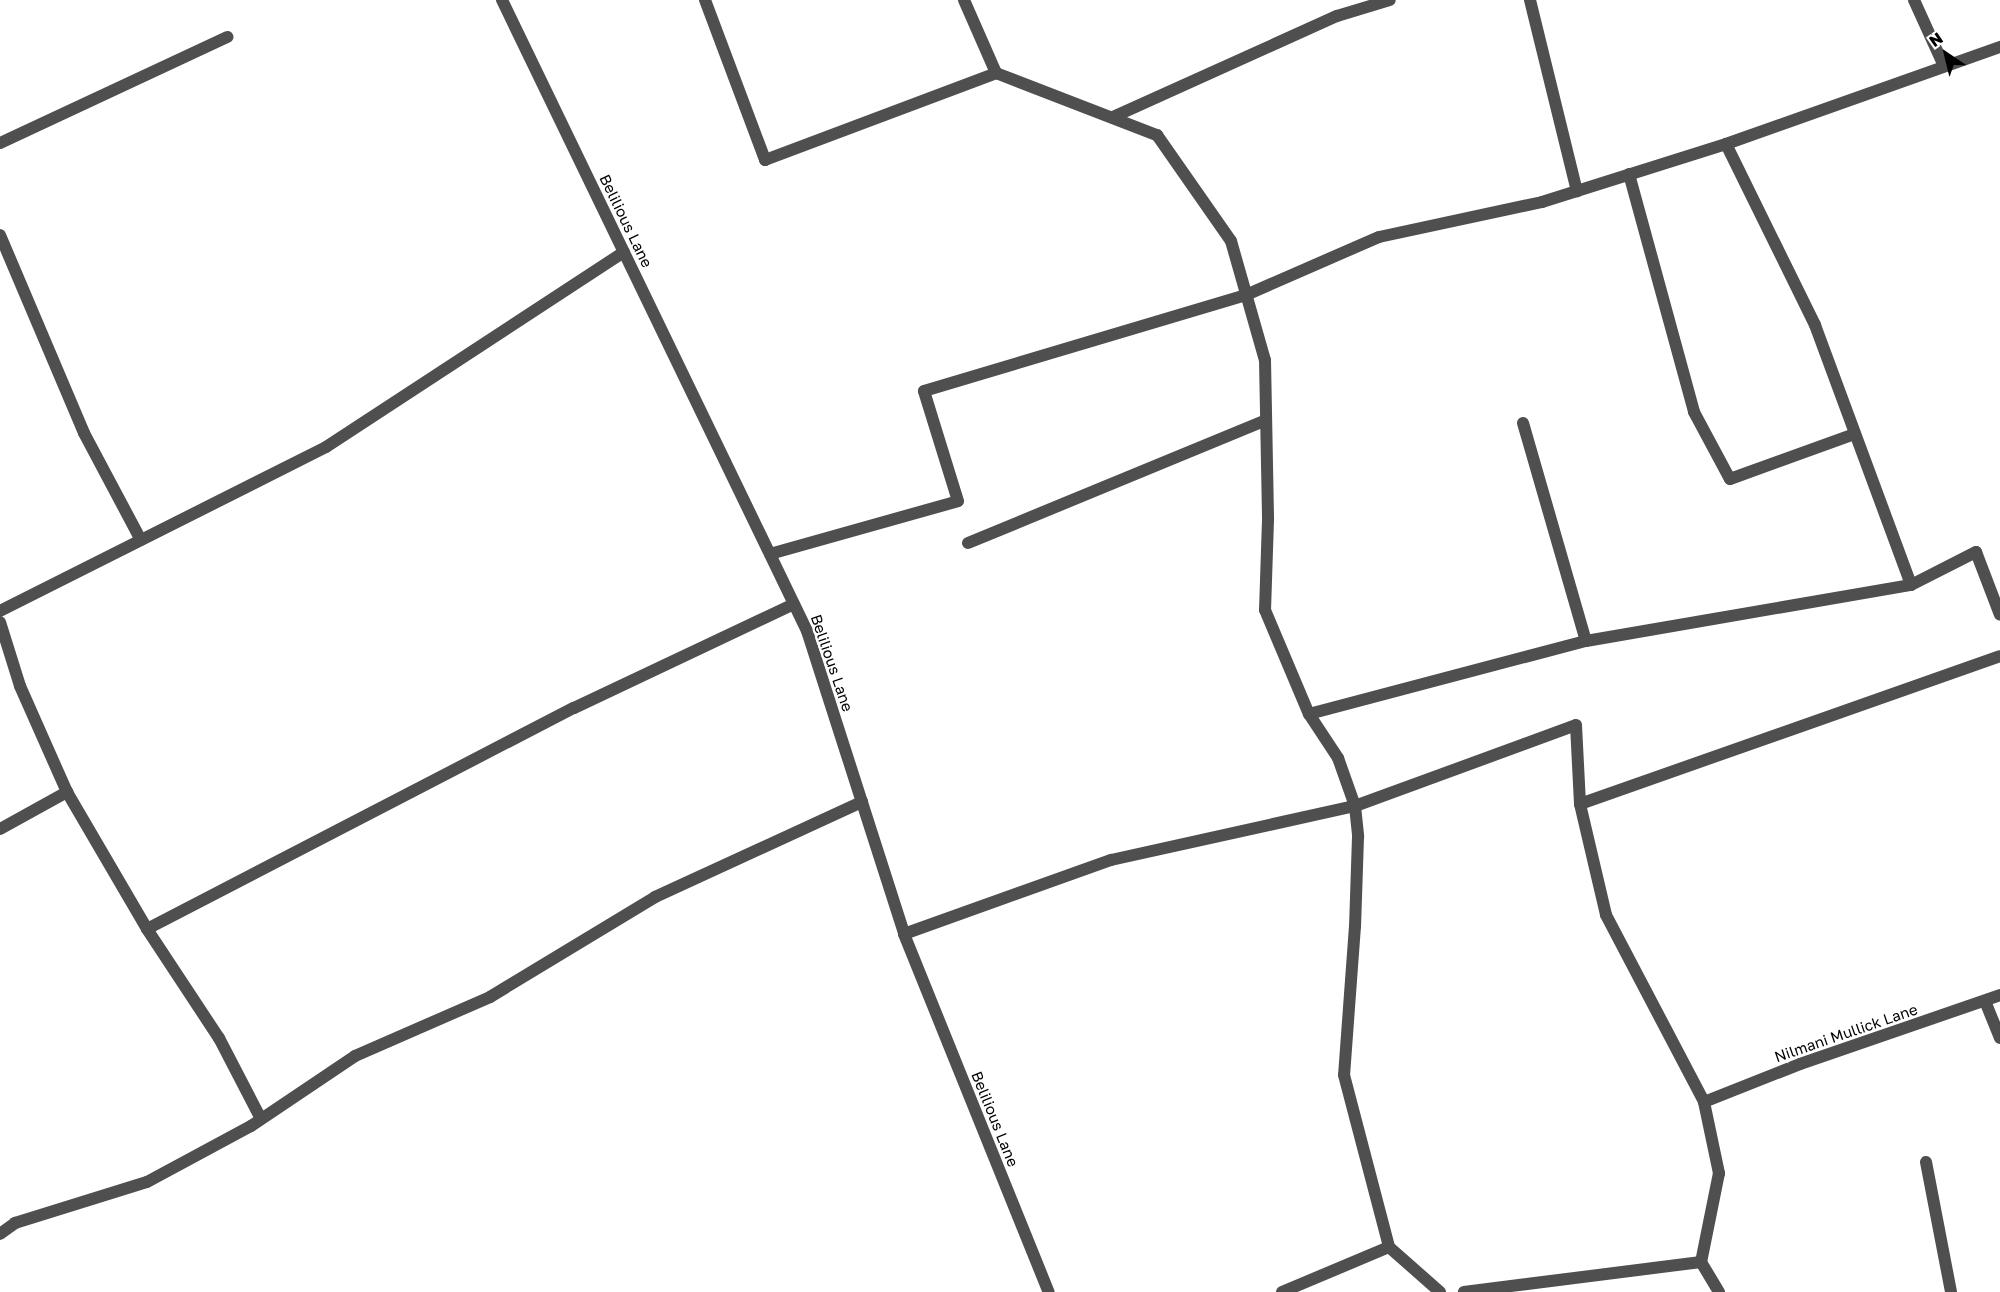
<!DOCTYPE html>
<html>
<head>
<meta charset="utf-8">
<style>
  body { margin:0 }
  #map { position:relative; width:2000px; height:1292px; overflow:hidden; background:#fff; font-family:"Golos Text",sans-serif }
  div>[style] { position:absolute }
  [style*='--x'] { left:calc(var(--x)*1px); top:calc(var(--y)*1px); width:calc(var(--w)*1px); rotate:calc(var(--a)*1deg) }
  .service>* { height:12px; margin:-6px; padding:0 6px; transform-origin:6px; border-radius:6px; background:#4f4f4f }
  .minor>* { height:12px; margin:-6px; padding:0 6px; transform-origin:6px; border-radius:6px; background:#4f4f4f }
  .tertiary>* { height:12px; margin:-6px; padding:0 6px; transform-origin:6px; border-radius:6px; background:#4f4f4f }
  span { translate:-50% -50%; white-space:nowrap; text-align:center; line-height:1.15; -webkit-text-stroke:4.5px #fff; paint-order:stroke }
  .street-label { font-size:15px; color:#000 }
  .north { position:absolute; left:1916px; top:24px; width:60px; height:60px; -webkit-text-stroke:4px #fff; paint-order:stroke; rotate:325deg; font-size:16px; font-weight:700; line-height:24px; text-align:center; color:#000 }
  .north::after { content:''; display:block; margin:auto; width:21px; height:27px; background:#000; clip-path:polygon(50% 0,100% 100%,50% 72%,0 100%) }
</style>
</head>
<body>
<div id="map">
  <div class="service">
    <i style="--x:705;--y:0;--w:171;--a:69.4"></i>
    <i style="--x:765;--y:160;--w:247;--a:-20.6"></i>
    <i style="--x:964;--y:0;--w:80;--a:66.3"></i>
    <i style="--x:996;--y:73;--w:173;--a:21.1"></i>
    <i style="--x:1157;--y:135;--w:129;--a:55.1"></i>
    <i style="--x:1231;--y:241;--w:124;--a:74.1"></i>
    <i style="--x:1265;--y:360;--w:160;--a:88.9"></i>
    <i style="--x:1268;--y:520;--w:90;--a:91.9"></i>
    <i style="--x:1265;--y:610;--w:113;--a:67.1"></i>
    <i style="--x:1309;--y:714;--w:53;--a:56.6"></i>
    <i style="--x:1338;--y:758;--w:51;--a:70.5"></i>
    <i style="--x:1355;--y:806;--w:31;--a:84"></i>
    <i style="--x:1358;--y:837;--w:89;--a:91.9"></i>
    <i style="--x:1355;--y:926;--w:149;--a:94.2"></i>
    <i style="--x:1344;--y:1075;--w:178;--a:75.3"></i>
    <i style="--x:1389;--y:1247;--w:68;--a:41.4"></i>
    <i style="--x:1530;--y:0;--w:197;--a:76.2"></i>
    <i style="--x:1914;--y:0;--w:72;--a:65.6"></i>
    <i style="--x:1944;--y:66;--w:9;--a:-18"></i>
    <i style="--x:1113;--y:117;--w:246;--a:-24.3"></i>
    <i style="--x:1337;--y:16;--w:55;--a:-16.8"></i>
    <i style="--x:1726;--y:144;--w:202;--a:63.8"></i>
    <i style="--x:1815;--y:325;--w:277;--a:69.7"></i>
    <i style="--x:1523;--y:423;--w:227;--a:73.9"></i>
    <i style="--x:968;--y:543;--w:322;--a:-22.4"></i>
    <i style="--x:1309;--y:714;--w:286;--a:-14.8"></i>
    <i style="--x:1586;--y:641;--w:330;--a:-9.8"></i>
    <i style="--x:1911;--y:585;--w:73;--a:-26.9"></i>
    <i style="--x:1976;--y:552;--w:67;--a:69.1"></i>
    <i style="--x:1580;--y:804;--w:445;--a:-19.4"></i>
    <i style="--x:904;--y:934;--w:220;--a:-19.7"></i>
    <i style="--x:1111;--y:860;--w:250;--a:-12.5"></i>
    <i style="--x:1355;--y:806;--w:235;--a:-20.1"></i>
    <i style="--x:1576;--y:725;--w:79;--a:87.1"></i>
    <i style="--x:1580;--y:804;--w:114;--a:76.8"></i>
    <i style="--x:1606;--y:915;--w:211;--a:62.3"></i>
    <i style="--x:1704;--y:1102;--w:73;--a:78.1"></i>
    <i style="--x:1719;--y:1173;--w:91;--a:101.4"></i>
    <i style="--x:1701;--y:1262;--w:239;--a:172.8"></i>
    <i style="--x:1985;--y:1001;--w:40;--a:68"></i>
    <i style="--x:1926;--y:1162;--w:132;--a:79.1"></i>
    <i style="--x:1701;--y:1262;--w:35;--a:59"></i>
    <i style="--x:1282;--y:1292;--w:116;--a:-22.8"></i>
  </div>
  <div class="minor">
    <i style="--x:0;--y:143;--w:251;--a:-25"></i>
    <i style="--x:1629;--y:174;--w:247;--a:74.7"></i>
    <i style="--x:1694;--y:412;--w:76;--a:61.8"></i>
    <i style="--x:1730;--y:479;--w:132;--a:-19.9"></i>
    <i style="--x:0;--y:235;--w:215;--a:67"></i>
    <i style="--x:84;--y:433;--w:121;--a:62"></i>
    <i style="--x:0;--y:611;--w:365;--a:-26.7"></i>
    <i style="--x:326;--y:447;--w:356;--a:-33.2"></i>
    <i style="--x:0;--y:622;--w:67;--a:72.6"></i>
    <i style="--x:20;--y:686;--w:116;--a:66.1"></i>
    <i style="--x:67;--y:792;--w:159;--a:59.7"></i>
    <i style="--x:147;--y:929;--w:131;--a:56.6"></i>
    <i style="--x:219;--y:1038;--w:91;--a:62.6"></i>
    <i style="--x:0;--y:829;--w:77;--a:-28.9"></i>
    <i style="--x:147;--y:929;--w:481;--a:-27.4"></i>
    <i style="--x:574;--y:708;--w:243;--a:-25.3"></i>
    <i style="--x:1704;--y:1102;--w:103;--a:-21.6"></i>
    <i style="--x:1800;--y:1064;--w:212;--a:-19"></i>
    <i style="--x:0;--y:1234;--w:19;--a:-36"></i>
    <i style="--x:15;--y:1223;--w:138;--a:-17.3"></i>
    <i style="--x:147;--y:1182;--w:118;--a:-28.3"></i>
    <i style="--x:251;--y:1126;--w:125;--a:-33.9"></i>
    <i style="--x:355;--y:1056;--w:147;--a:-23.6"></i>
    <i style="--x:490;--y:997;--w:193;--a:-31.2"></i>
    <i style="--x:655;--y:897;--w:228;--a:-24.7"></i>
  </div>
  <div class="tertiary">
    <i style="--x:502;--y:0;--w:701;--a:64.2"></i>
    <i style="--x:807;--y:631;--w:318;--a:72.2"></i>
    <i style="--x:904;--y:934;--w:386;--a:68"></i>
    <i style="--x:770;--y:554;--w:195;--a:-15.7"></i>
    <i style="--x:958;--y:501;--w:115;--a:-107.2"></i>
    <i style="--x:924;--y:391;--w:336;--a:-16.6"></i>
    <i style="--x:1246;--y:295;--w:145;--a:-23.6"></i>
    <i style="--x:1379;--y:237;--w:167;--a:-12.1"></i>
    <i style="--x:1542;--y:202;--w:193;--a:-17.5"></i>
    <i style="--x:1726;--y:144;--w:291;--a:-19.5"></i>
  </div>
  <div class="street-label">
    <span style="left:626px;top:221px;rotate:64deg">Belilious Lane</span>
    <span style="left:832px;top:663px;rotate:71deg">Belilious Lane</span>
    <span style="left:1846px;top:1033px;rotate:-19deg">Nilmani Mullick Lane</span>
    <span style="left:995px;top:1119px;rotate:68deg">Belilious Lane</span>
  </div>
  <div class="north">N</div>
</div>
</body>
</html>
